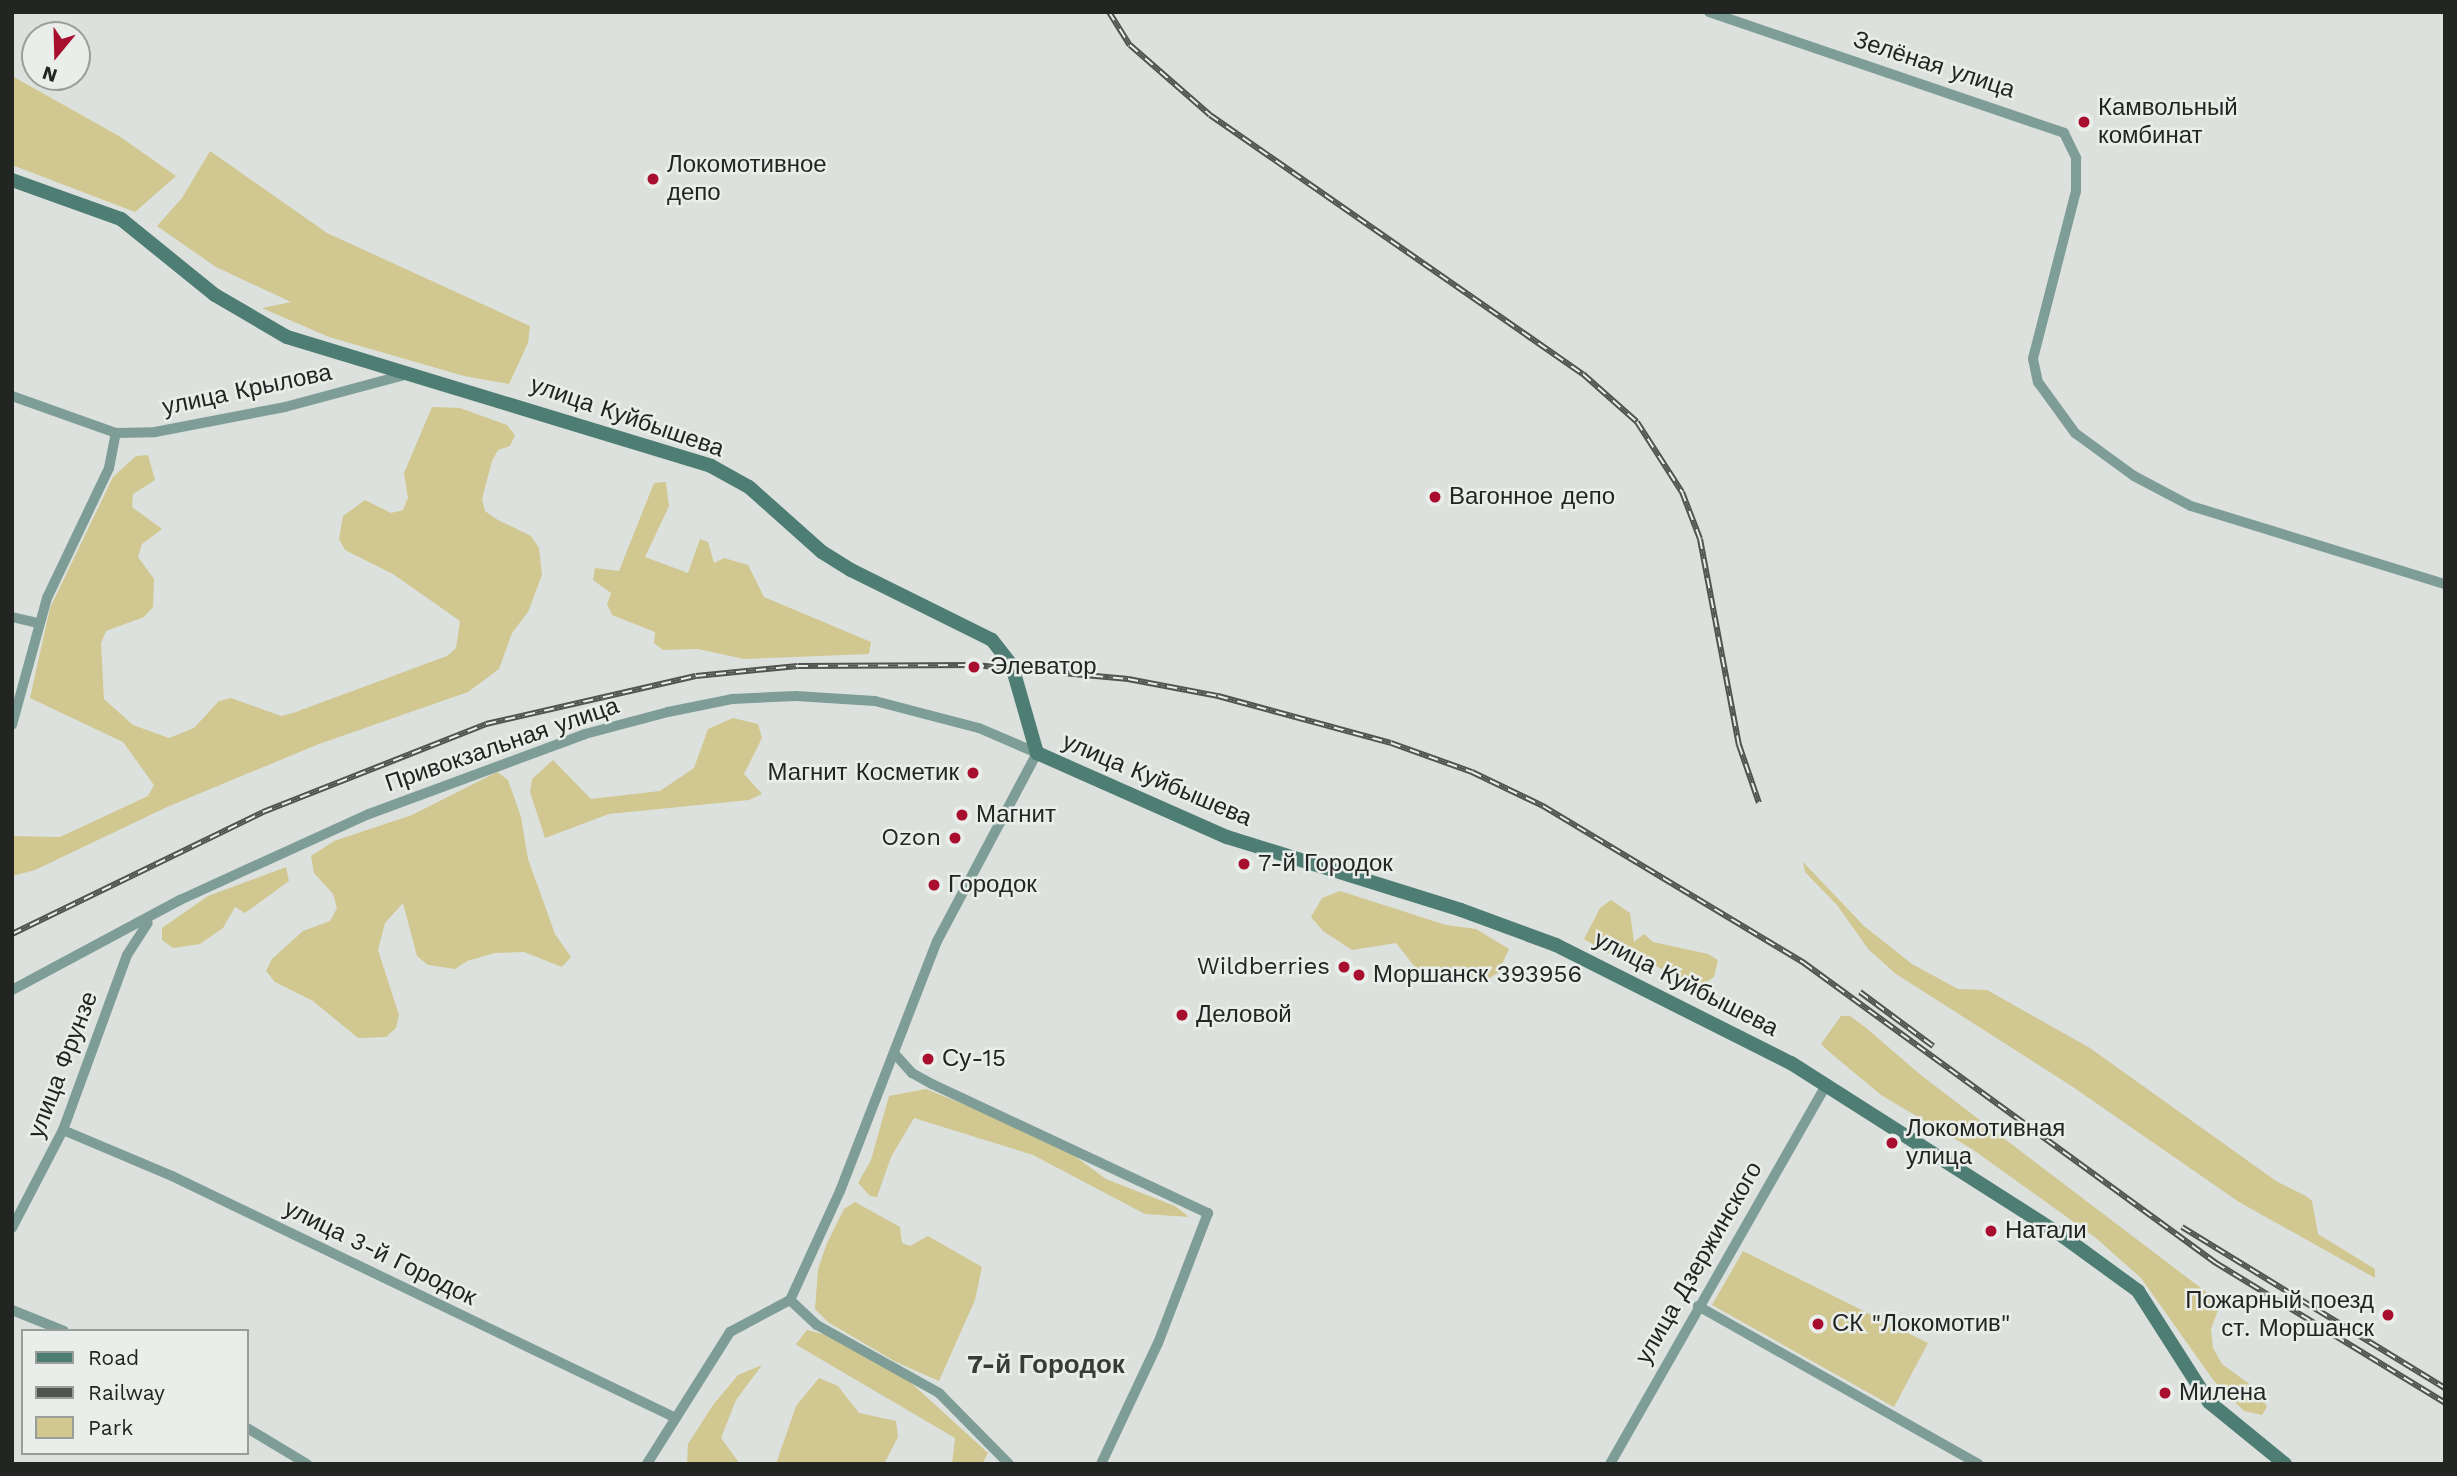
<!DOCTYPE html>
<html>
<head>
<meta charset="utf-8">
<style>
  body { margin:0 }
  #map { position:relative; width:2457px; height:1476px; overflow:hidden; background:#dce1dd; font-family:"Work Sans",sans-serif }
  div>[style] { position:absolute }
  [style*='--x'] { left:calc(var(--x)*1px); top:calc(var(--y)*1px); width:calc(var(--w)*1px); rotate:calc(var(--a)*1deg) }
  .green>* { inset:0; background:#d1c790 }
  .street>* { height:10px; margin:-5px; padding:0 5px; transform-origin:5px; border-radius:5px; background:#7f9d97 }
  .secondary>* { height:14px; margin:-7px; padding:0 7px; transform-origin:7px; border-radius:7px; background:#4e7d74 }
  .rail>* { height:6px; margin-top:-3px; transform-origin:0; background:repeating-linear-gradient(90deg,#e9eeea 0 10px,#505350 0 20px); box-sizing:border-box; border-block:2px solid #505350 }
  .dots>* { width:19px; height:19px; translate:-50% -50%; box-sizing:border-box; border:4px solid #e9eeea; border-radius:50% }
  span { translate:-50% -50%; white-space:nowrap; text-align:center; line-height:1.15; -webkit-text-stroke:5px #e9eeea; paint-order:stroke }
  .street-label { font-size:24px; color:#232523 }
  .poi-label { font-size:24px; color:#232523 }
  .left { translate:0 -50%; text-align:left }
  .right { translate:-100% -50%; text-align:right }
  .neighbourhood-label { font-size:26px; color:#383c39; font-weight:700 }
  .frame { position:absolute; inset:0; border:14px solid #232523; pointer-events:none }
  .legend { position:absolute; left:21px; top:1329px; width:228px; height:126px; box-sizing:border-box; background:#e9eeea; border:2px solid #9a9e9a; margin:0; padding:9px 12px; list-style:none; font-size:21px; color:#232523 }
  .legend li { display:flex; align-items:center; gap:14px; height:35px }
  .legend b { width:35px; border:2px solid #9a9e9a }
  .north { position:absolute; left:21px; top:21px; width:70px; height:70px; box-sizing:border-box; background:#e9eeea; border:2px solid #9a9e9a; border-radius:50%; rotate:199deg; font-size:19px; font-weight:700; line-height:28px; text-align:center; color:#232523 }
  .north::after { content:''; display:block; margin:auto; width:24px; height:32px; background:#a80f2f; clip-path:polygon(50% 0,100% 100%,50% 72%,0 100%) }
</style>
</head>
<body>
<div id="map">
  <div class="green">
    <i style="clip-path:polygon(12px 76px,119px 136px,176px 176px,135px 212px,12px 165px)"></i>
    <i style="clip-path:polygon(210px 151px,327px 233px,530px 326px,528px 343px,509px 384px,464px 376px,329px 337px,262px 308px,291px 302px,216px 267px,157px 226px,182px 198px)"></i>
    <i style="clip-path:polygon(432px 407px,460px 408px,507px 425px,515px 435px,510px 446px,498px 450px,492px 461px,482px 499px,485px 511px,496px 519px,531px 536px,539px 548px,542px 575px,528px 612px,512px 633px,499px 669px,468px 692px,319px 744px,167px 807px,35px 870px,12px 876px,12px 836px,60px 837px,148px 796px,154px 785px,123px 742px,30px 698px,50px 608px,113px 477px,136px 456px,148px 455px,155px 480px,133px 494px,132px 507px,162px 529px,142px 544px,138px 557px,154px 579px,153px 607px,144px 617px,106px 631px,101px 643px,104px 699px,133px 725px,169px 738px,194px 728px,219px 701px,231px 698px,281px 716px,293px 713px,447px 656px,456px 648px,460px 621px,393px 574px,345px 550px,339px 539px,343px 516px,365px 500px,391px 513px,403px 510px,408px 498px,404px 473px)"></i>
    <i style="clip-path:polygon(666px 482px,669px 506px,645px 557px,688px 573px,700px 539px,708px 542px,714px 563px,724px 558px,748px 565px,764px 597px,871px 642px,869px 654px,744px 659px,698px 649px,663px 650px,654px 643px,655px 632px,612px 615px,607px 604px,611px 593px,593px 580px,595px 568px,619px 571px,654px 483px)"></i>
    <i style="clip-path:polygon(733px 718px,758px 724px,762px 738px,744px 774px,762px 794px,749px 800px,609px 814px,545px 838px,530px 792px,532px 779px,553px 760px,591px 799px,660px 791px,694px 768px,708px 729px)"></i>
    <i style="clip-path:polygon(497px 772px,508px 780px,521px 817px,528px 859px,555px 934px,571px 957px,562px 967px,524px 952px,495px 953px,467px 961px,455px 969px,428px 965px,417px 956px,403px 903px,385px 923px,378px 950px,399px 1015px,396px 1028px,386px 1037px,358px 1038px,313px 1001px,275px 982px,266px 971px,272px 959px,303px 931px,330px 921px,337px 908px,333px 894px,314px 873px,311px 856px,334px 841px,412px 815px)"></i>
    <i style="clip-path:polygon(1803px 862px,1864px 926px,1912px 964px,1958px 989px,1987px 990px,2090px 1048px,2276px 1181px,2306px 1196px,2312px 1201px,2318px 1234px,2375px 1269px,2375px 1278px,2239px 1202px,2070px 1085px,1896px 974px,1869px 950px,1837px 905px,1805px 872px)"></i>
    <i style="clip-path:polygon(286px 867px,289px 881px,245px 913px,235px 907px,223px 928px,200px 944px,173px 948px,162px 940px,162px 928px,208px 896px)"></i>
    <i style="clip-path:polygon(1340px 891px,1446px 925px,1476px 929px,1509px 949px,1498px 973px,1482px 982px,1419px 972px,1396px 943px,1352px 950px,1323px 931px,1311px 917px,1322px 898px)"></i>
    <i style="clip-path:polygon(1611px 900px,1630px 913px,1634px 942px,1644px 934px,1653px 942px,1708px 954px,1718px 960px,1714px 977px,1703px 984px,1690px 984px,1656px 966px,1618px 959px,1584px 939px,1600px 908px)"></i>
    <i style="clip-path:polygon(1841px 1016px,1850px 1016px,1865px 1027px,1922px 1076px,2214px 1298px,2220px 1305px,2211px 1329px,2213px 1348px,2222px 1364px,2259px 1391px,2267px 1407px,2262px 1415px,2244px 1411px,2214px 1381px,2141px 1278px,2096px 1238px,1972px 1149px,1881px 1095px,1827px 1050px,1821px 1044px)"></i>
    <i style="clip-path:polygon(926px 1089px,990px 1115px,1076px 1157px,1106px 1179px,1175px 1206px,1189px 1217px,1145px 1214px,1033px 1155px,914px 1118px,891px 1157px,877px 1197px,870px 1196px,858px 1183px,871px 1160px,889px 1096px)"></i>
    <i style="clip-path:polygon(855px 1202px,900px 1227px,902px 1243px,910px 1246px,928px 1236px,982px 1267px,975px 1300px,939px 1381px,894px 1361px,828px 1322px,815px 1309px,818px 1269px,827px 1243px,844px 1209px)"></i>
    <i style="clip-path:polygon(1743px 1251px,1928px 1343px,1894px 1407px,1712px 1305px)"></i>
    <i style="clip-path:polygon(807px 1330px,823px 1334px,908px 1380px,988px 1453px,982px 1464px,952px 1464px,955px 1438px,800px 1347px,796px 1344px)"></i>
    <i style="clip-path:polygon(762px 1365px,736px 1400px,721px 1438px,740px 1464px,687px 1464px,688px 1444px,713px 1405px,738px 1375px)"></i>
    <i style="clip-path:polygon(819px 1378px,838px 1386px,859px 1413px,896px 1421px,898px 1437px,884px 1464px,776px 1464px,796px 1406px)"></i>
  </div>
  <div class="street">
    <i style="--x:1709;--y:12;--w:375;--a:18.8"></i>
    <i style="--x:2064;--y:133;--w:28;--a:64"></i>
    <i style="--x:2076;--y:158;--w:33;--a:90"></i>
    <i style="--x:2076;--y:191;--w:173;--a:104.4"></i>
    <i style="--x:2033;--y:359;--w:24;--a:78"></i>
    <i style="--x:2038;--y:382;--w:63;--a:54"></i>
    <i style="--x:2075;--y:433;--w:73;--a:36.1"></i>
    <i style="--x:2134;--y:476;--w:64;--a:27.8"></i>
    <i style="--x:2191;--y:506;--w:266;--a:17.1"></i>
    <i style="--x:12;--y:396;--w:110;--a:19.6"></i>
    <i style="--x:116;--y:433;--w:39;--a:-1"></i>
    <i style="--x:155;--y:432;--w:132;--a:-10.9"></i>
    <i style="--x:285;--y:407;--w:127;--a:-15"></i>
    <i style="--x:12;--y:617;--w:28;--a:13"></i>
    <i style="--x:12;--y:725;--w:132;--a:-74.6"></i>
    <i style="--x:47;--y:598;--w:144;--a:-64.5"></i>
    <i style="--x:109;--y:468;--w:36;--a:-79"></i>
    <i style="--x:12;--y:990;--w:191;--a:-28.2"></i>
    <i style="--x:180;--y:900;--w:208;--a:-24.5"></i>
    <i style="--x:369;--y:814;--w:230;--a:-20.3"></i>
    <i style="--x:585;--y:734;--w:86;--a:-14.8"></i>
    <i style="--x:668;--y:712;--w:65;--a:-11.5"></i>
    <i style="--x:732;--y:699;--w:64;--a:-2.7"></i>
    <i style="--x:796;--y:696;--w:79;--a:3.6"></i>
    <i style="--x:875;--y:701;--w:107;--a:14.6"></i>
    <i style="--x:979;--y:728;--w:63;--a:23.3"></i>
    <i style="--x:1037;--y:753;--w:213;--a:118"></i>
    <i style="--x:937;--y:941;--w:268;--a:111.2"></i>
    <i style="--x:840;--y:1191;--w:120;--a:114.6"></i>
    <i style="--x:790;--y:1300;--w:68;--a:151.9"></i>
    <i style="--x:730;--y:1332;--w:156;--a:122.2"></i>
    <i style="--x:894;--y:1053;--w:27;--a:48"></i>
    <i style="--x:912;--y:1073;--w:23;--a:29"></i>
    <i style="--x:932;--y:1084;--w:305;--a:25.1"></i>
    <i style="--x:1208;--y:1213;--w:139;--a:111"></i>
    <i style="--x:1158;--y:1343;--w:134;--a:115.2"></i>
    <i style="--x:63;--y:1130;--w:118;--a:22.9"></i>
    <i style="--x:172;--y:1176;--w:559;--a:25.65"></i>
    <i style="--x:12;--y:1228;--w:110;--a:-62.5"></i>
    <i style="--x:63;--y:1130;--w:186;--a:-69.9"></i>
    <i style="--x:127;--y:955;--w:38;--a:-57"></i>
    <i style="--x:790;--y:1300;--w:37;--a:43"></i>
    <i style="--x:817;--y:1325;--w:140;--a:29.1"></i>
    <i style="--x:939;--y:1393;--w:100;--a:45.4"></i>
    <i style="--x:1698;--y:1306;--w:322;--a:29.4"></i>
    <i style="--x:12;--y:1310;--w:56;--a:22"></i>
    <i style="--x:247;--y:1428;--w:70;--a:31"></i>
    <i style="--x:1610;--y:1464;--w:438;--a:-60.3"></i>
  </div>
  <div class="secondary">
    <i style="--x:12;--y:180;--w:116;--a:19.7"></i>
    <i style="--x:121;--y:219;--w:121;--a:39"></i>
    <i style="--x:215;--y:295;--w:83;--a:30.3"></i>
    <i style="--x:287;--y:337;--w:443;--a:16.9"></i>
    <i style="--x:711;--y:466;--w:43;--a:28.9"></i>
    <i style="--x:749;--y:487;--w:98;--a:41.7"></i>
    <i style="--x:822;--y:552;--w:34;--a:32"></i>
    <i style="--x:851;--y:570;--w:157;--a:26.4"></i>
    <i style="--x:992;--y:640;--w:33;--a:52"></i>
    <i style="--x:1012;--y:666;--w:91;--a:74"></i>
    <i style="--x:1037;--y:753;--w:208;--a:23.9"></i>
    <i style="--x:1227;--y:837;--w:245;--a:17.3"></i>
    <i style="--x:1461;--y:910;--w:101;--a:20.2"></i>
    <i style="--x:1556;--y:945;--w:263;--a:26.7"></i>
    <i style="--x:1791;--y:1063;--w:324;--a:32.5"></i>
    <i style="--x:2064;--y:1237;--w:92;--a:36.1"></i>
    <i style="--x:2138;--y:1291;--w:132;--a:57.4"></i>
    <i style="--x:2209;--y:1402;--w:98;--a:39.2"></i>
  </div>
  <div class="rail">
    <i style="--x:1109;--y:12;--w:39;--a:58"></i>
    <i style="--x:1130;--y:45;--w:106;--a:41.2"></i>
    <i style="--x:1210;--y:115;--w:454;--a:34.8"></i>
    <i style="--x:1583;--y:374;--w:72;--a:41.6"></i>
    <i style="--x:1637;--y:422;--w:83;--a:57.3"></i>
    <i style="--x:1682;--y:492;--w:50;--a:69"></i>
    <i style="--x:1700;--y:539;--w:210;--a:79.3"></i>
    <i style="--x:1739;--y:745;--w:61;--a:71"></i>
    <i style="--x:12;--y:934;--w:279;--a:-25.9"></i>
    <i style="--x:263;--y:812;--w:240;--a:-21.5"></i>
    <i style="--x:486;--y:724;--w:215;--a:-12.9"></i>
    <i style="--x:696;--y:676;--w:102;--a:-5.6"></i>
    <i style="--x:798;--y:666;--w:176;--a:-0.3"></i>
    <i style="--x:974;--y:665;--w:155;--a:5.2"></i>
    <i style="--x:1128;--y:679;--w:92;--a:10.7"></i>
    <i style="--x:1218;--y:696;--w:179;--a:15.2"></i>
    <i style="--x:1391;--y:743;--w:86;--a:19.7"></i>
    <i style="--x:1472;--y:772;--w:79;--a:25.6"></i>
    <i style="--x:1543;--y:806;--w:305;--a:31"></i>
    <i style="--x:1804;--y:963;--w:510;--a:36.06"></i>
    <i style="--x:2216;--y:1263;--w:268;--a:31.4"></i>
    <i style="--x:1860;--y:992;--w:91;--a:36.5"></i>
    <i style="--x:2182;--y:1227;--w:308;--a:31.5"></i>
  </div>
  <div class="dots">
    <i style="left:2084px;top:122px;background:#a80f2f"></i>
    <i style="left:653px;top:179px;background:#a80f2f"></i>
    <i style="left:1435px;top:497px;background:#a80f2f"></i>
    <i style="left:974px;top:667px;background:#a80f2f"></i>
    <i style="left:973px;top:773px;background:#a80f2f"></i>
    <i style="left:962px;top:815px;background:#a80f2f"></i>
    <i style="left:955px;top:838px;background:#a80f2f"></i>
    <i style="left:1244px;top:864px;background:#a80f2f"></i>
    <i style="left:934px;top:885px;background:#a80f2f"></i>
    <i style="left:1344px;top:967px;background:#a80f2f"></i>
    <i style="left:1359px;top:975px;background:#a80f2f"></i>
    <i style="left:1182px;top:1015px;background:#a80f2f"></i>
    <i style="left:928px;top:1059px;background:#a80f2f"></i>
    <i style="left:1892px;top:1143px;background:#a80f2f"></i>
    <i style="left:1991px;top:1231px;background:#a80f2f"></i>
    <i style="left:2388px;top:1315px;background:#a80f2f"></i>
    <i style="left:1818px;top:1324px;background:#a80f2f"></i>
    <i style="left:2165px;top:1393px;background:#a80f2f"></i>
  </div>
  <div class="street-label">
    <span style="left:1934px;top:65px;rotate:18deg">Зелёная улица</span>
    <span style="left:247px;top:390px;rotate:-12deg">улица Крылова</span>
    <span style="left:627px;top:417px;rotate:19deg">улица Куйбышева</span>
    <span style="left:502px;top:745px;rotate:-19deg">Привокзальная улица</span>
    <span style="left:1157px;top:780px;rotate:23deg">улица Куйбышева</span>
    <span style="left:1686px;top:984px;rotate:27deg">улица Куйбышева</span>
    <span style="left:63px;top:1065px;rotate:-69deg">улица Фрунзе</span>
    <span style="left:380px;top:1253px;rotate:26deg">улица 3-й Городок</span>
    <span style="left:1699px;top:1263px;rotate:-60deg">улица Дзержинского</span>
  </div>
  <div class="poi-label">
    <span class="left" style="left:2098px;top:122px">Камвольный<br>комбинат</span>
    <span class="left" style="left:667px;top:179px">Локомотивное<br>депо</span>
    <span class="left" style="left:1449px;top:497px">Вагонное депо</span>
    <span class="left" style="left:990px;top:667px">Элеватор</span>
    <span class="right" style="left:959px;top:773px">Магнит Косметик</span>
    <span class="left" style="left:976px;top:815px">Магнит</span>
    <span class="right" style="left:941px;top:838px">Ozon</span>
    <span class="left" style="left:1258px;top:864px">7-й Городок</span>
    <span class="left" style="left:948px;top:885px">Городок</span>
    <span class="right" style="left:1330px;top:967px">Wildberries</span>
    <span class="left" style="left:1373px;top:975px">Моршанск 393956</span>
    <span class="left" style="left:1196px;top:1015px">Деловой</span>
    <span class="left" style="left:942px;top:1059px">Су-15</span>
    <span class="left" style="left:1906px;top:1143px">Локомотивная<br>улица</span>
    <span class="left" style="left:2005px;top:1231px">Натали</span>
    <span class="right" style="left:2374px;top:1315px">Пожарный поезд<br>ст. Моршанск</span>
    <span class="left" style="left:1832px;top:1324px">СК "Локомотив"</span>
    <span class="left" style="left:2179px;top:1393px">Милена</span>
  </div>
  <div class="neighbourhood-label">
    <span style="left:1046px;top:1365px">7-й Городок</span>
  </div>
  <div class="frame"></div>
  <ul class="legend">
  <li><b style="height:9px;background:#4e7d74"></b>Road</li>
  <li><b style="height:9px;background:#505350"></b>Railway</li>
  <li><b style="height:19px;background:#d1c790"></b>Park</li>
  </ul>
  <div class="north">N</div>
</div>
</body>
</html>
